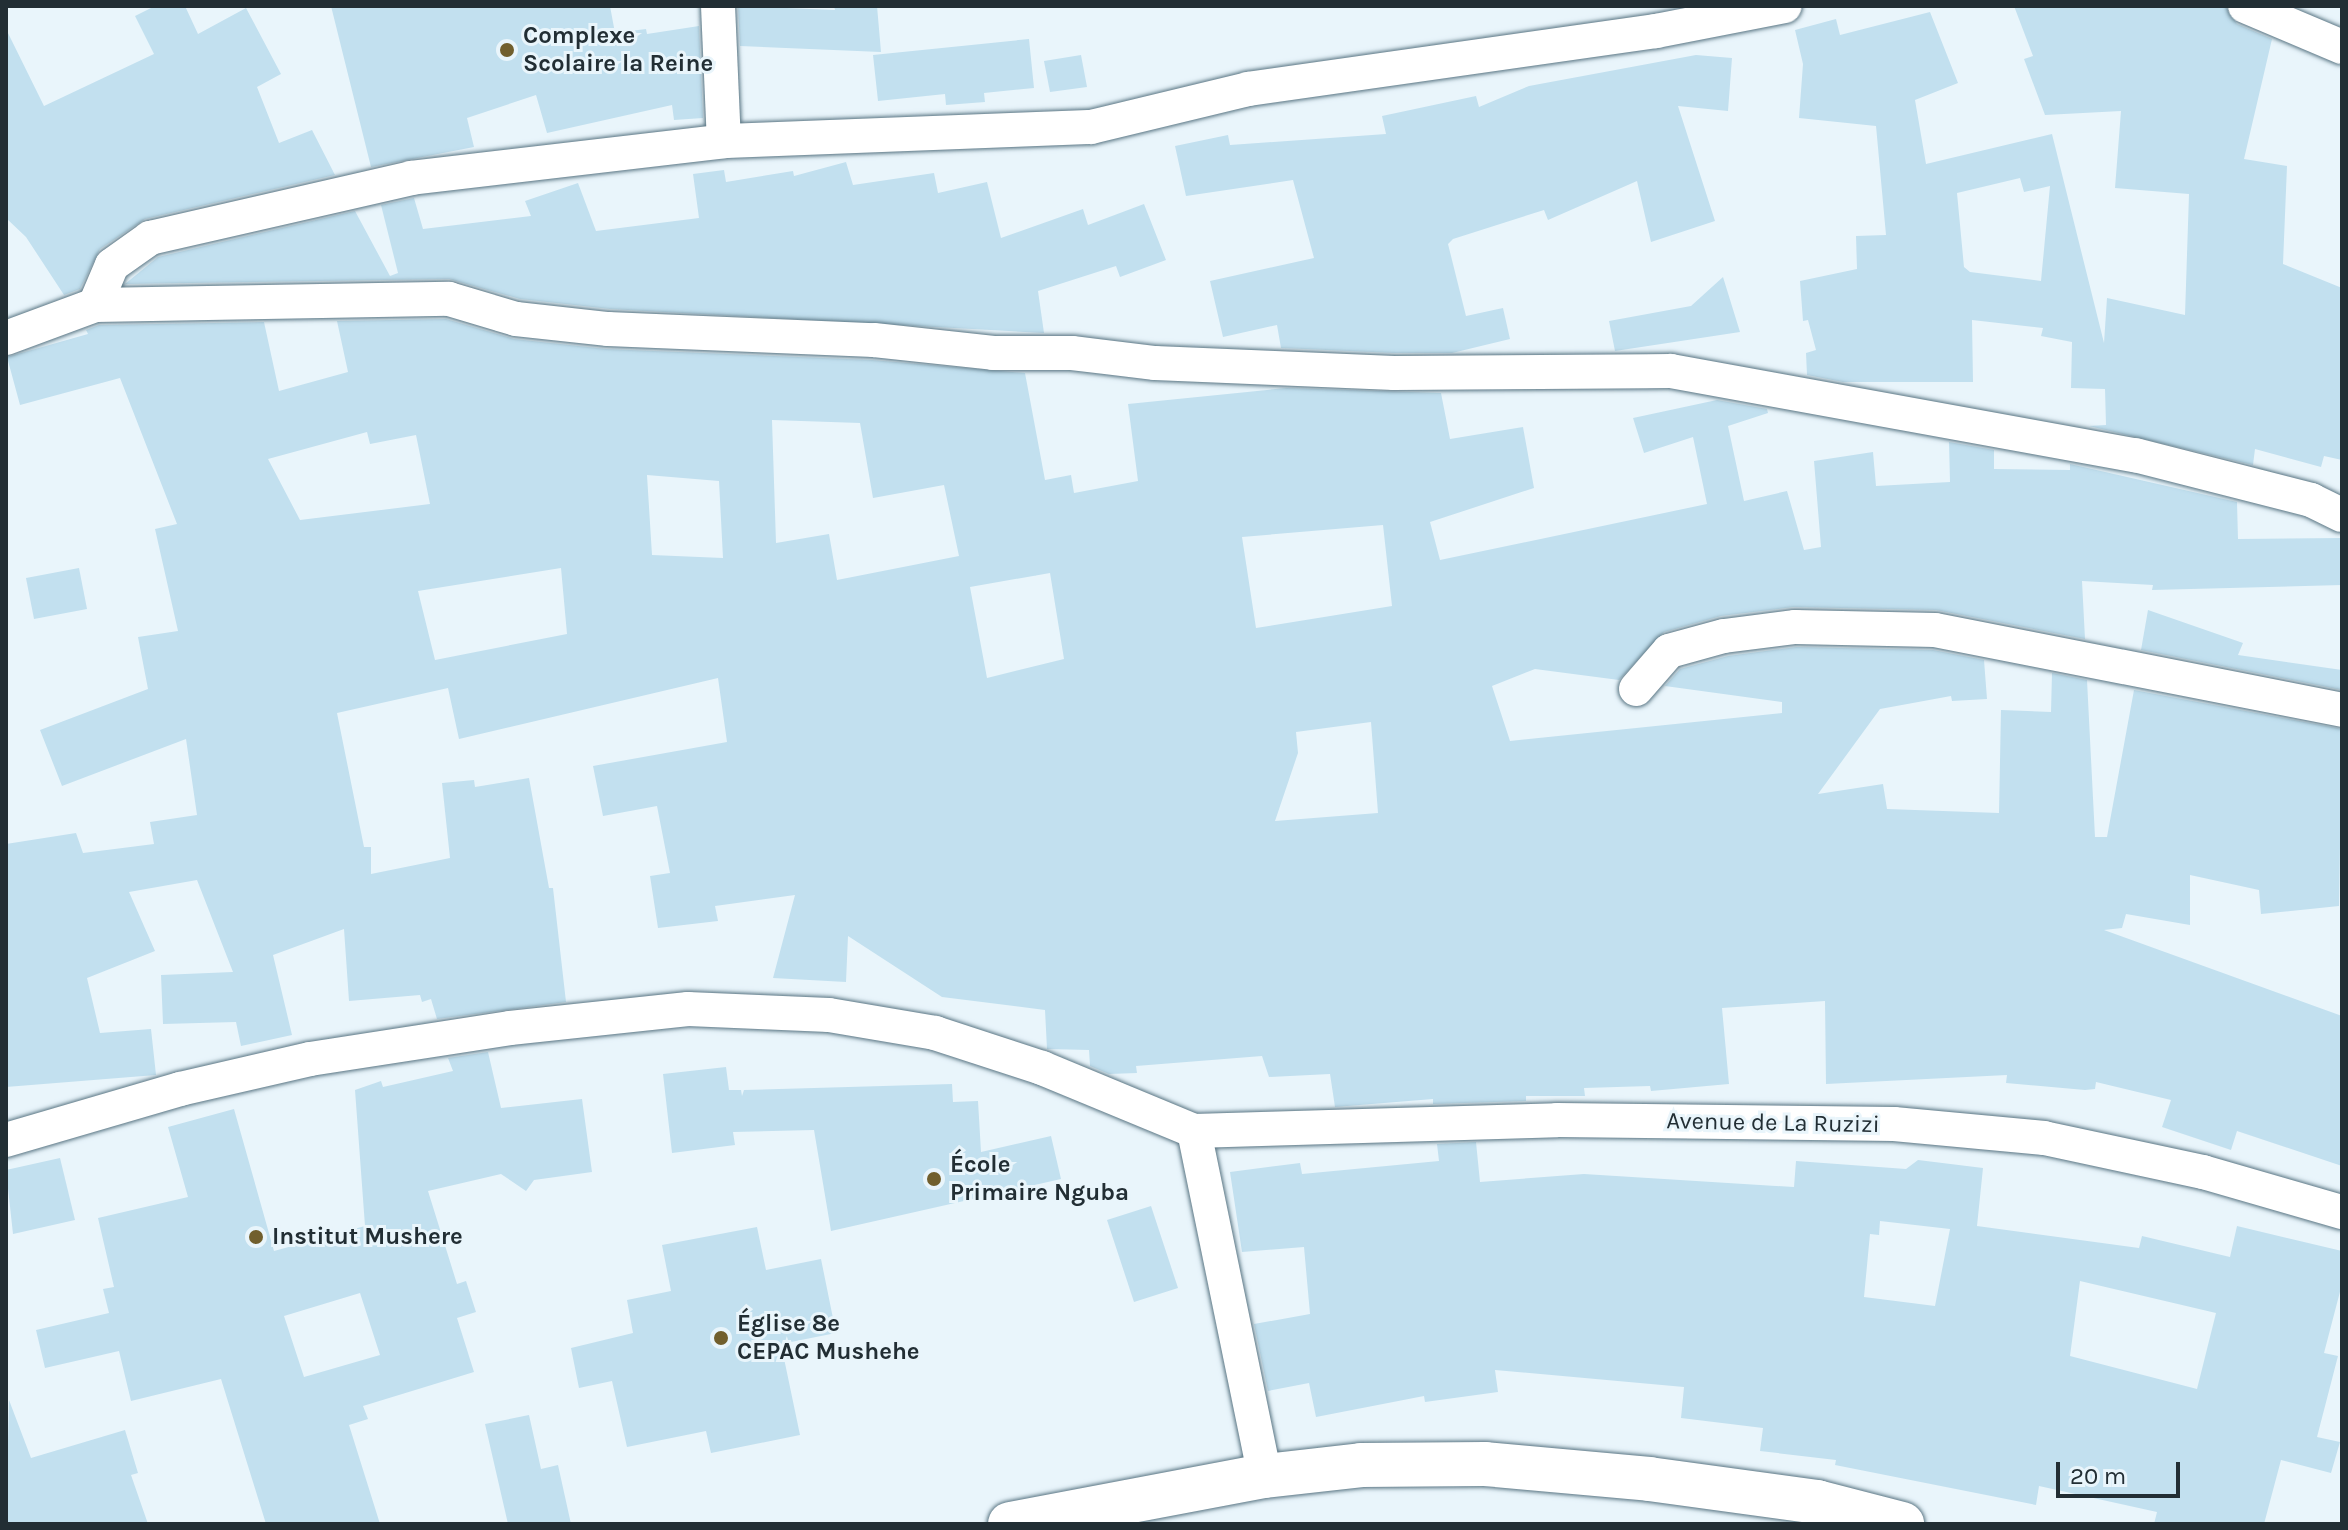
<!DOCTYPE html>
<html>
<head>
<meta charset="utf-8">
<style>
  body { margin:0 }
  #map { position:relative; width:2348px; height:1530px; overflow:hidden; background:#e9f5fb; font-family:Karla,sans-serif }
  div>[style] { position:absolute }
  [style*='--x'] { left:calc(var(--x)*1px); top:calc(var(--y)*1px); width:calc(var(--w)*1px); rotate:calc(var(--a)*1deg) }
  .building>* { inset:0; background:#c2e0ef }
  .roads { filter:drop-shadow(0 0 2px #597583) drop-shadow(0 0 2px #597583) }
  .street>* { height:34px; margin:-17px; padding:0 17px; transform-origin:17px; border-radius:17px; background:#fff }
  .primary>* { height:44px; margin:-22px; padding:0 22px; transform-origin:22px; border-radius:22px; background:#fff }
  .dots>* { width:22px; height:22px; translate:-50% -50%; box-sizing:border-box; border:4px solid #e9f5fb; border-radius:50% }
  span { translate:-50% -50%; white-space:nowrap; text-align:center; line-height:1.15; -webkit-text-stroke:6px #e9f5fb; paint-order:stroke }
  .poi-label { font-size:24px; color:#222e34; font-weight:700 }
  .left { translate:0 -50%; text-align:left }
  .street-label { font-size:24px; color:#222e34 }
  .frame { position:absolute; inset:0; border:8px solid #222e34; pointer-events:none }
  .scale { position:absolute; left:2056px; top:1462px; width:124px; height:36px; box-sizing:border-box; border:4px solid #222e34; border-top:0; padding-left:10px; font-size:24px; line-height:28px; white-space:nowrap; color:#222e34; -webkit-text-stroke:6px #e9f5fb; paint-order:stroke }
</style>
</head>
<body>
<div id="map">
  <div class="building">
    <i style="clip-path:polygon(155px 6px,185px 6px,198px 34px,246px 8px,281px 74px,257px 87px,279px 143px,312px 130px,335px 175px,145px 219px,100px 249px,80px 289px,64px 295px,26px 237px,6px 218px,6px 29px,44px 106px,154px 54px,135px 16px)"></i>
    <i style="clip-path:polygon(331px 6px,610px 6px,615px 33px,646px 29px,647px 34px,699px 26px,703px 118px,674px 120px,672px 105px,547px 133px,536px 95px,467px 118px,474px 147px,371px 167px)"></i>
    <i style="clip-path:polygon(738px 6px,835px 10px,834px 6px,877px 6px,881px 52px,740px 46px)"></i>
    <i style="clip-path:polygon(evenodd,2014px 6px,2225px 6px,2237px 24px,2272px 39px,2244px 159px,2287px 166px,2283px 264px,2342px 288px,2342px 460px,2324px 456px,2321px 467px,2255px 449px,2253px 465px,2089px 426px,2106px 425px,2105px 389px,2071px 388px,2072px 342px,2041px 336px,2043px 328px,1972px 320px,1973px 382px,1843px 382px,1807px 375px,1806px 353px,1816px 350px,1808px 320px,1803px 321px,1800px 281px,1857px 269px,1856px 236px,1886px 235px,1876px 126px,1799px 118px,1803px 64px,1795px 30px,1836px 19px,1840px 35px,1930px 12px,1958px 83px,1915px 100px,1926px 164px,2052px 134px,2104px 343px,2107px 298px,2185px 315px,2189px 194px,2115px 188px,2121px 111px,2045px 115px,2024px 59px,2033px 56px,2014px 6px,2020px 178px,2024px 192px,2050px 186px,2041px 281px,1970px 272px,1964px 267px,1957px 193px,2020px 178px)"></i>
    <i style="clip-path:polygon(1029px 39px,1034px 88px,984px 93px,985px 102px,946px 105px,945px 94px,878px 101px,873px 55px)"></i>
    <i style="clip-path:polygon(1081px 55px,1087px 87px,1050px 92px,1044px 61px)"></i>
    <i style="clip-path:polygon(1696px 55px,1732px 58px,1728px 111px,1678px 106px,1715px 221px,1651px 242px,1637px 181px,1548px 220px,1544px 210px,1453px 239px,1448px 244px,1466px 316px,1503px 308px,1510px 339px,1452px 353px,1394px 353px,1281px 348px,1277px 325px,1223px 337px,1210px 281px,1314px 258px,1293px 180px,1186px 196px,1175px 146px,1228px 135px,1230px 145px,1386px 134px,1382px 116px,1476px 96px,1479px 107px,1529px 86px)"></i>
    <i style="clip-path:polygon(846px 162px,853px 185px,934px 173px,938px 193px,987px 182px,1001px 238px,1083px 209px,1088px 225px,1144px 204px,1166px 260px,1120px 277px,1116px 266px,1038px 291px,1044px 333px,610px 309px,520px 299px,449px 279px,125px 284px,158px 257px,355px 211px,390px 276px,398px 273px,381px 205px,414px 198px,423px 229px,531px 216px,525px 201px,578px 183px,596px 231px,699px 218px,693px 174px,724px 170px,726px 182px,793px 171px,794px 176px)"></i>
    <i style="clip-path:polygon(1723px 277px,1740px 332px,1615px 351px,1609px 321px,1691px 306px)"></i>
    <i style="clip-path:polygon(evenodd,446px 319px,514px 339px,606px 349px,872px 360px,1025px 373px,1045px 480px,1071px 475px,1074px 493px,1138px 481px,1128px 404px,1286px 388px,1441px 393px,1450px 439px,1523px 427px,1534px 488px,1430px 522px,1440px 560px,1707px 504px,1693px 437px,1644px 453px,1633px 418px,1717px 400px,1767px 409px,1768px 413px,1728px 426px,1744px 501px,1787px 491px,1804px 550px,1821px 547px,1814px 461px,1873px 452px,1876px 486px,1950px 482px,1949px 442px,1994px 450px,1994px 469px,2070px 470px,2070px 464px,2237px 502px,2238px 539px,2342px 538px,2342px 585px,2152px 590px,2153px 585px,2082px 581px,2085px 639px,1936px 610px,1793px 607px,1721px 616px,1664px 632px,1619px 680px,1535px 669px,1492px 686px,1510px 741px,1782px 713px,1782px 702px,1665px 686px,1680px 669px,1728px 656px,1796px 647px,1933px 650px,1984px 660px,1987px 699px,1952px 701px,1951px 696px,1880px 709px,1818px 794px,1883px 784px,1887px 809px,1999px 813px,2001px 710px,2051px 712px,2052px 673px,2087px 680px,2095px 837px,2107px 837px,2134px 690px,2342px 729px,2339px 906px,2261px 914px,2259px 890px,2190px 875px,2190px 925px,2126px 914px,2122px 928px,2104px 930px,2342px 1016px,2342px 1166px,2237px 1131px,2231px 1150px,2162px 1127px,2171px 1100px,2096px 1082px,2095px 1089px,2085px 1090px,2006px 1083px,2007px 1075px,1826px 1084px,1825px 1001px,1722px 1008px,1729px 1084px,1651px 1091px,1650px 1086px,1584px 1088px,1585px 1096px,1526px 1096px,1526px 1101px,1433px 1104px,1433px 1099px,1335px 1107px,1330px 1074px,1269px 1077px,1262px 1056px,1136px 1066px,1137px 1073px,1109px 1074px,1090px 1066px,1089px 1050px,1047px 1049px,1045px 1010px,942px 997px,848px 936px,846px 982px,773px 978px,795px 895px,715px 906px,718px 921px,658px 928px,650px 876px,670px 873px,657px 806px,603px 816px,593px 766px,727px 742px,718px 678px,459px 739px,448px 688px,337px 713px,364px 847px,371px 847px,371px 874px,450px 858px,442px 783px,474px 780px,475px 787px,529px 778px,549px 888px,553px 888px,566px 1002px,437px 1019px,431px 999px,422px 1002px,420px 995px,349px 1001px,344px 929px,273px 955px,292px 1035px,241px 1046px,236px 1022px,163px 1024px,161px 975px,233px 972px,197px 880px,129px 892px,155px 951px,87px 978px,100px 1033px,151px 1029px,156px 1075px,6px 1087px,6px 844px,76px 833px,83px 853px,154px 844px,150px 822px,197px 815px,186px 739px,62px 786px,40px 730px,148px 689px,138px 637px,178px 631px,155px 529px,177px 524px,120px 378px,20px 405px,7px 357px,88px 334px,86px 330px,99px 325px,264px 322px,279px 391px,348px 372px,337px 321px,446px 319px,772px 420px,860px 423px,873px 498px,944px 485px,959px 556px,837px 580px,829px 534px,776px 543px,772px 420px,446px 319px,367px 432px,370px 444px,416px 435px,430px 504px,300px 520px,268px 459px,367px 432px,446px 319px,647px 475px,719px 481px,723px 558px,652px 555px,647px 475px,446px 319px,1383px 525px,1392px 606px,1256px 628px,1242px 537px,1383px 525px,446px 319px,561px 568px,567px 634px,435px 660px,418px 591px,561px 568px,446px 319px,1050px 573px,1064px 659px,987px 678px,970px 587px,1050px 573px,446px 319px,1371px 722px,1378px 813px,1275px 821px,1298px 753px,1296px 732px,1371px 722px)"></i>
    <i style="clip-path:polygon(79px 568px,87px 609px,34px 619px,26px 578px)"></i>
    <i style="clip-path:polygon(2148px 610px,2243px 643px,2238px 655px,2342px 670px,2342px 690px,2141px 650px)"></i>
    <i style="clip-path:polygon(evenodd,488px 1052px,501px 1108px,582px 1099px,592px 1172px,534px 1180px,526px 1191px,501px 1174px,428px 1191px,457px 1284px,466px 1281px,476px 1312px,457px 1318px,474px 1372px,363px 1406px,368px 1419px,349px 1425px,380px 1524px,266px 1524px,221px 1379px,131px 1401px,119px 1351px,45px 1368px,36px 1330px,109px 1313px,103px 1289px,114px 1287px,98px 1218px,188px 1197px,168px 1127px,234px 1109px,274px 1251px,365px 1226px,355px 1090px,381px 1081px,383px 1087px,453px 1071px,448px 1058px,488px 1052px,360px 1293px,380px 1355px,304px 1377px,284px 1316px,360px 1293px)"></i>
    <i style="clip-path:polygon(726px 1067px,729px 1090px,741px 1090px,742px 1096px,744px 1090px,952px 1084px,953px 1102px,978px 1101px,981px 1152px,1051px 1136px,1061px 1179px,831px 1231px,814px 1130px,733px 1132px,735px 1145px,672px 1153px,663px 1074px)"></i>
    <i style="clip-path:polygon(evenodd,1476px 1142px,1480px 1182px,1584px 1174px,1794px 1187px,1796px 1161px,1906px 1169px,1918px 1160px,1983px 1168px,1977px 1226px,2139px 1248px,2142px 1236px,2230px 1257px,2237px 1226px,2342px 1251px,2342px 1284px,2324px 1353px,2338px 1356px,2317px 1437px,2340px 1442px,2331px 1473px,2281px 1460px,2264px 1524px,2154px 1524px,2157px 1512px,2039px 1486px,2036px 1505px,1835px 1465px,1836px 1460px,1760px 1451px,1763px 1428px,1681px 1418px,1684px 1387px,1495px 1370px,1498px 1392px,1425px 1402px,1424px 1396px,1316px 1417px,1309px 1383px,1268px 1391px,1254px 1324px,1310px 1314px,1304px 1247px,1242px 1252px,1230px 1172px,1300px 1163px,1302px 1174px,1439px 1161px,1437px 1144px,1476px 1142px,1880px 1221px,1950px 1229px,1935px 1306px,1864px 1297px,1870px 1234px,1879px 1235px,1880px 1221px,1476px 1142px,2080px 1281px,2216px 1313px,2197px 1389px,2070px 1356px,2080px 1281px)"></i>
    <i style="clip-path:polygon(60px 1158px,75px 1220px,13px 1234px,6px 1170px)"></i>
    <i style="clip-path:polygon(1151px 1206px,1178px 1288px,1134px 1302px,1107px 1220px)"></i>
    <i style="clip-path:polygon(757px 1227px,766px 1270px,821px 1259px,836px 1333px,781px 1344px,800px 1435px,711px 1453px,706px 1431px,627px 1447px,612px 1381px,579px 1388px,571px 1348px,633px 1333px,627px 1300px,671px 1291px,662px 1245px)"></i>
    <i style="clip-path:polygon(9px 1400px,31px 1458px,125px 1430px,138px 1473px,131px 1475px,148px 1524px,6px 1524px)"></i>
    <i style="clip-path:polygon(529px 1415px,541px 1469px,558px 1465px,571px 1524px,508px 1524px,485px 1424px)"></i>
  </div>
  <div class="roads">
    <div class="street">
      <i style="--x:718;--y:6;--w:135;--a:87.5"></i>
      <i style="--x:2245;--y:6;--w:105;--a:22.9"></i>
      <i style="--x:95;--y:305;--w:354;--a:-1"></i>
      <i style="--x:449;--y:299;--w:70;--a:16.6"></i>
      <i style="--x:516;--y:319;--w:93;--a:6.2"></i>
      <i style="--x:608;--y:329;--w:266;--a:2.4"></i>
      <i style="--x:874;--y:340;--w:120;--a:6.2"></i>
      <i style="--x:993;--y:353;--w:79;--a:0"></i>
      <i style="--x:1072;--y:353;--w:84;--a:6.9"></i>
      <i style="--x:1155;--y:363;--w:239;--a:2.4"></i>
      <i style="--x:1394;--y:373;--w:277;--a:-0.4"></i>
      <i style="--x:1671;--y:371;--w:472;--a:10.3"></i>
      <i style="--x:2135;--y:455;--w:182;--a:14.3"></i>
      <i style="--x:2311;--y:500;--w:34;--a:26"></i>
      <i style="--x:6;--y:338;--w:95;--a:-20.3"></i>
      <i style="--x:95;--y:305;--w:43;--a:-67"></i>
      <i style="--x:112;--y:265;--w:47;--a:-35.4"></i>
      <i style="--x:150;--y:238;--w:268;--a:-12.9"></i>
      <i style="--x:411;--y:178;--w:315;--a:-6.7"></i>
      <i style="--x:724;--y:141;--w:367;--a:-2.2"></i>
      <i style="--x:1091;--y:127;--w:162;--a:-13.6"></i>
      <i style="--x:1248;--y:89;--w:412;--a:-8.1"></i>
      <i style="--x:1656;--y:31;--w:131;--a:-11"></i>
      <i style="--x:1636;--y:689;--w:50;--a:-49"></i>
      <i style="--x:1669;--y:651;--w:57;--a:-15.3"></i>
      <i style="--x:1724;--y:636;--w:72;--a:-7.2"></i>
      <i style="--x:1795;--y:627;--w:140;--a:1.2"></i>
      <i style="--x:1935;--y:630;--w:415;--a:11.1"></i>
      <i style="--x:1194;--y:1131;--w:363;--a:-1.7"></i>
      <i style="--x:1557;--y:1120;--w:337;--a:0.7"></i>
      <i style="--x:1894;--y:1124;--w:151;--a:5.3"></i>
      <i style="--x:2044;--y:1138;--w:163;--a:12.1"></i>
      <i style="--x:2203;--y:1172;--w:145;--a:16.1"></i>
      <i style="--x:6;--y:1140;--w:181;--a:-16.3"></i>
      <i style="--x:180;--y:1089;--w:133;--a:-13"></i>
      <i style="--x:310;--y:1059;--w:202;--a:-8.8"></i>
      <i style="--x:510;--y:1028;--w:179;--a:-6.1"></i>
      <i style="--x:688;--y:1009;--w:141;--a:2.4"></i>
      <i style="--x:829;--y:1015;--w:108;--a:9.6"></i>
      <i style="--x:935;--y:1033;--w:113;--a:18.1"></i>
      <i style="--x:1042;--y:1068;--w:165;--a:22.5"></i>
      <i style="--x:1194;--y:1131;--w:352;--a:78.4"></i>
    </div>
    <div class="primary">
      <i style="--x:1010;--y:1524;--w:259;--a:-10.7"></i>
      <i style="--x:1265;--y:1476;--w:97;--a:-6.5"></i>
      <i style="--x:1361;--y:1465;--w:124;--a:-0.5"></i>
      <i style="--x:1485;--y:1464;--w:165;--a:5.2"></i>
      <i style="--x:1649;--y:1479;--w:170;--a:7.8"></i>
      <i style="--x:1817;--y:1502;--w:88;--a:14.5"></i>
    </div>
  </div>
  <div class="dots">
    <i style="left:507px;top:50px;background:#715f2d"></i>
    <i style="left:934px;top:1179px;background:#715f2d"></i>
    <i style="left:256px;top:1237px;background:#715f2d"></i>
    <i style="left:721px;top:1338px;background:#715f2d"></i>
  </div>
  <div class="poi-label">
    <span class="left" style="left:523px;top:50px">Complexe<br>Scolaire la Reine</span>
    <span class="left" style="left:950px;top:1179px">École<br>Primaire Nguba</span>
    <span class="left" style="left:272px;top:1237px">Institut Mushere</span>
    <span class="left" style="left:737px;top:1338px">Église 8e<br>CEPAC Mushehe</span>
  </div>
  <div class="street-label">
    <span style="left:1773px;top:1123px;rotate:1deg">Avenue de La Ruzizi</span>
  </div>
  <div class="frame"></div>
  <div class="scale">20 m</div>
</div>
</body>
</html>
